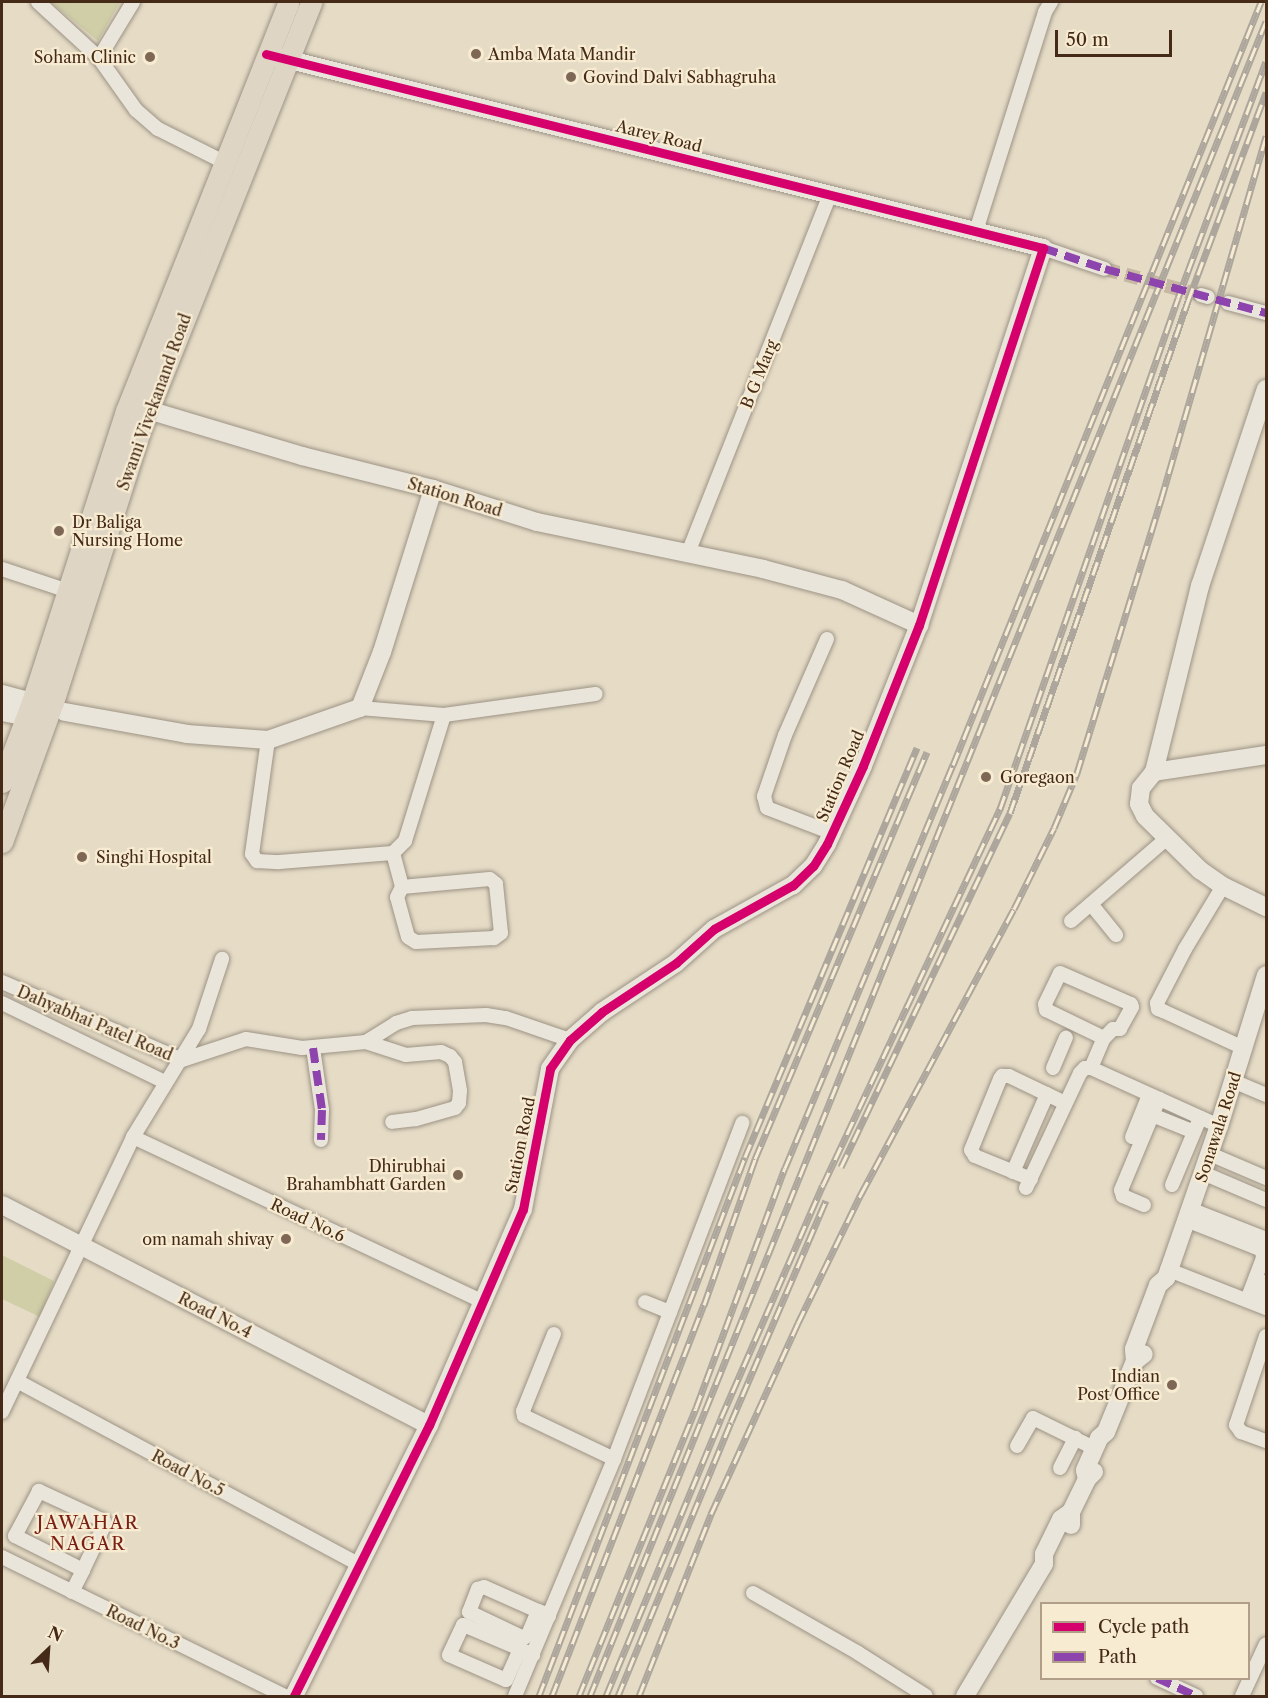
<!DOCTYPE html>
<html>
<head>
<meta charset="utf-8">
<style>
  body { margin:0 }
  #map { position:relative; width:1268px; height:1698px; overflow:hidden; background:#e6dcc6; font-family:"Libre Caslon Text",serif }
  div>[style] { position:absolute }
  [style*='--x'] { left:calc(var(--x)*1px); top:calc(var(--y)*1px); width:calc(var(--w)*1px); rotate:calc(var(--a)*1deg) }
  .green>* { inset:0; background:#cfcea7 }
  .street-tunnel>* { height:14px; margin-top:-7px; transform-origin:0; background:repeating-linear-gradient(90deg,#c6b8a3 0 14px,transparent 0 21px) }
  .roads { filter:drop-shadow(0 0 2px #9d9385) drop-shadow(0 0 2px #9d9385) }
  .street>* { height:14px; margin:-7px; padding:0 7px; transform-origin:7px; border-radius:7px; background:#eae5da }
  .secondary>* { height:18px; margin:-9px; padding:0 9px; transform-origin:9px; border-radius:9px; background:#eae5da }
  .primary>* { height:21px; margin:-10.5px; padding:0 10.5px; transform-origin:10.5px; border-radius:10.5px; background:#ded5c5 }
  .rail>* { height:7px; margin-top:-3.5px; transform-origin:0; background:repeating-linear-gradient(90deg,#f7ecd2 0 14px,#ada69c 0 28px); box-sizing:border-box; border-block:2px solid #ada69c }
  .quiet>* { height:8px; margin-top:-4px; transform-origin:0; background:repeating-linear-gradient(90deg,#8e44ad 0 15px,transparent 0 23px) }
  .cycleway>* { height:9px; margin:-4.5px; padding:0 4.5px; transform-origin:4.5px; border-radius:4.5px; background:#d6006c }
  .dots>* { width:16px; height:16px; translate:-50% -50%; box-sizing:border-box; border:3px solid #f7ecd2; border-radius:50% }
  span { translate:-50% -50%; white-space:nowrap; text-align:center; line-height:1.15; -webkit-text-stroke:4.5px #f7ecd2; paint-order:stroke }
  .poi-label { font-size:16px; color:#462a18 }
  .left { translate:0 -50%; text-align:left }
  .right { translate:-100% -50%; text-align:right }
  .street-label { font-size:16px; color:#462a18 }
  .neighbourhood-label { font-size:18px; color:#7a1f14; letter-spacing:1.5px }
  .frame { position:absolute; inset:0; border:3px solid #462a18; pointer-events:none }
  .legend { position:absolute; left:1040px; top:1602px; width:210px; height:78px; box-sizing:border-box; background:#f7ecd2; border:2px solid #b09e88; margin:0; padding:8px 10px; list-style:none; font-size:18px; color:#462a18 }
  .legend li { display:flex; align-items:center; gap:12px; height:30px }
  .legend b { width:30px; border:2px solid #b09e88 }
  .north { position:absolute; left:18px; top:1620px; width:60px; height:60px; -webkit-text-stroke:4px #f7ecd2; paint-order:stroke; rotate:25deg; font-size:16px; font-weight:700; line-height:24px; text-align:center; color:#462a18 }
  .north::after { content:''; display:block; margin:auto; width:21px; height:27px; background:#462a18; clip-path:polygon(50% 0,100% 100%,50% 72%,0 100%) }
  .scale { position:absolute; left:1055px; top:30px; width:117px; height:27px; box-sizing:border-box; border:3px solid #462a18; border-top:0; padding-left:8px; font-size:18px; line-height:21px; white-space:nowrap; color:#462a18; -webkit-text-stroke:4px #f7ecd2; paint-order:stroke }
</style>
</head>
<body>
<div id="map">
  <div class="green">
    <i style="clip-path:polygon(51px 2px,120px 2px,98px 41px)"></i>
    <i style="clip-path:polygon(2px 1255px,54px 1281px,40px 1317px,2px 1299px)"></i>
  </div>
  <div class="street-tunnel">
    <i style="--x:1105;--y:269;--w:99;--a:15.2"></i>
  </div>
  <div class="roads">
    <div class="street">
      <i style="--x:38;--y:2;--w:83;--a:42.6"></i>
      <i style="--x:133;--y:2;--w:66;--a:121.3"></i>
      <i style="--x:99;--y:58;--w:64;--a:54.6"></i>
      <i style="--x:136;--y:110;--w:29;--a:41"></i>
      <i style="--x:158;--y:129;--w:74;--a:26.6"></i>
      <i style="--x:976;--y:231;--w:230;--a:-72.5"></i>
      <i style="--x:1045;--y:12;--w:12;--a:-59"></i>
      <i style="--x:1043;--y:248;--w:65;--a:18.7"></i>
      <i style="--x:1201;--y:295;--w:7;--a:16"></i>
      <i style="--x:1228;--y:303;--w:39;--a:15"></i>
      <i style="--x:688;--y:553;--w:385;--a:-68.4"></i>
      <i style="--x:2;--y:569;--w:70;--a:18.4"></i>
      <i style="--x:827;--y:639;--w:105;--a:113.6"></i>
      <i style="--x:785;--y:735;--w:65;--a:109"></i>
      <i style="--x:764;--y:796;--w:12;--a:76"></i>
      <i style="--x:767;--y:808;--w:70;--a:21"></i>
      <i style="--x:360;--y:708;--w:84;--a:4.8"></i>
      <i style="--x:444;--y:715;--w:153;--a:-7.9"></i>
      <i style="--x:268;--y:740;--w:115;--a:98"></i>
      <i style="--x:252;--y:854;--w:9;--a:54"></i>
      <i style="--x:257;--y:861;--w:22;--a:3"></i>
      <i style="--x:279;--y:862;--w:114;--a:-4.5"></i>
      <i style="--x:393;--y:853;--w:17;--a:-45"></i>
      <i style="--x:405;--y:841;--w:132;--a:-72.8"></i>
      <i style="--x:393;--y:853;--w:35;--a:75"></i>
      <i style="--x:402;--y:887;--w:88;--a:-5.2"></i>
      <i style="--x:490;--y:879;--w:8;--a:40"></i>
      <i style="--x:496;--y:884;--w:49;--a:84.2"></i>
      <i style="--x:501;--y:933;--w:9;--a:144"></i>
      <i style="--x:494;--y:938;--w:78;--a:177.1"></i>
      <i style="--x:416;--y:942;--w:9;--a:-148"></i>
      <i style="--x:408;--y:937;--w:41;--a:-105.4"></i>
      <i style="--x:397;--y:897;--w:11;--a:-63"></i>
      <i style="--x:1223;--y:886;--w:74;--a:121.1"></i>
      <i style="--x:1185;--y:949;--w:61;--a:117.4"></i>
      <i style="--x:1157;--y:1003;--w:6;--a:81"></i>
      <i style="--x:1158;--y:1009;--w:5;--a:22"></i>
      <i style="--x:1163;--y:1011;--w:89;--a:24.6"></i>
      <i style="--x:1091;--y:904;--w:40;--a:51"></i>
      <i style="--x:1071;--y:921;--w:127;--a:-40.8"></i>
      <i style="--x:1060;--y:973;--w:77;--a:23.6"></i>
      <i style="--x:1131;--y:1004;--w:3;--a:72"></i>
      <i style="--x:1132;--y:1007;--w:25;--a:119"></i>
      <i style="--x:1120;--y:1029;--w:7;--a:180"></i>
      <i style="--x:1113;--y:1029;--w:13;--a:135"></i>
      <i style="--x:1104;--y:1038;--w:64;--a:-154.2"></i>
      <i style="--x:1046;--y:1010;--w:6;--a:-99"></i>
      <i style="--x:1045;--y:1004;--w:34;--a:-64"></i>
      <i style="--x:2;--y:982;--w:196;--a:23.4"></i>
      <i style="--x:182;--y:1060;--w:67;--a:-18.2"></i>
      <i style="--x:246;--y:1039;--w:57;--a:9.1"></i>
      <i style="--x:302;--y:1048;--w:64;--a:-5.4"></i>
      <i style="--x:366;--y:1042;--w:36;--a:-32"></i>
      <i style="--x:396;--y:1023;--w:17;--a:-17"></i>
      <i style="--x:412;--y:1018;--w:74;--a:-2.3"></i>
      <i style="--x:486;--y:1015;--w:20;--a:9"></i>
      <i style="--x:506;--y:1018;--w:68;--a:19"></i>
      <i style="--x:2;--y:1003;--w:181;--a:25.9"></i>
      <i style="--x:366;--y:1042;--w:42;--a:18"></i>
      <i style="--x:406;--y:1055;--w:35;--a:-5"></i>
      <i style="--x:441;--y:1052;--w:10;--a:24"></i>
      <i style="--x:450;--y:1056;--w:8;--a:50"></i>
      <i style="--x:455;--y:1062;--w:29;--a:80"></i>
      <i style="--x:460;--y:1091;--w:12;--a:95"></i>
      <i style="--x:459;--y:1103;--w:6;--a:129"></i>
      <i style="--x:455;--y:1108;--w:41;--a:164.2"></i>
      <i style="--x:416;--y:1119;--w:24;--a:173"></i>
      <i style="--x:313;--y:1048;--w:63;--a:81.7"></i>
      <i style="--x:322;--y:1110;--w:30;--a:92"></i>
      <i style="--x:1053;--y:1068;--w:33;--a:-67"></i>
      <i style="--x:1091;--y:1068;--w:33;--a:-67"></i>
      <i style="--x:1233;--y:1081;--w:36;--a:23"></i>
      <i style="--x:1152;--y:1115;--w:45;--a:22"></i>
      <i style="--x:133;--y:1137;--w:387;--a:25.2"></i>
      <i style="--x:1132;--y:1137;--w:45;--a:-68"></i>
      <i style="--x:1210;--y:1154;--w:61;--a:23.2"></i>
      <i style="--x:1013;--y:1172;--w:85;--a:-66.4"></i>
      <i style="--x:1203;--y:1173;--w:69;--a:23.2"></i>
      <i style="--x:1031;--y:1179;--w:61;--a:-157.7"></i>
      <i style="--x:975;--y:1156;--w:7;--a:-124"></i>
      <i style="--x:971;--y:1150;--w:77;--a:-67.8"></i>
      <i style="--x:1000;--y:1079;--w:4;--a:-56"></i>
      <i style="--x:1002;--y:1076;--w:7;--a:0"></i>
      <i style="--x:1009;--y:1076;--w:62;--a:25.7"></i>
      <i style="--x:1172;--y:1185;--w:73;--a:-67.3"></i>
      <i style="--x:1026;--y:1188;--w:127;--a:-64.8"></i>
      <i style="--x:1080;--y:1073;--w:7;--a:-45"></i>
      <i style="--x:1085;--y:1068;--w:6;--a:0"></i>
      <i style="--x:1091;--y:1068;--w:141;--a:24.4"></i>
      <i style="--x:1144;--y:1205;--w:23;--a:-157"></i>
      <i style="--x:1123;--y:1196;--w:6;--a:-108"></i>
      <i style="--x:1121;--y:1190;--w:99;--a:-67.3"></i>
      <i style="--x:1190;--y:1209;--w:82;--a:21.5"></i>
      <i style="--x:1186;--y:1220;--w:82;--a:21.5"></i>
      <i style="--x:1262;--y:1250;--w:8;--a:83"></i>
      <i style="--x:1263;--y:1258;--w:45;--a:110.9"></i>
      <i style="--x:1169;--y:1270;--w:104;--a:21.4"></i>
      <i style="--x:645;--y:1302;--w:27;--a:22"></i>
      <i style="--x:1257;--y:1304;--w:24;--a:-68"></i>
      <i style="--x:554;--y:1334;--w:83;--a:111.9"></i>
      <i style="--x:523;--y:1411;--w:5;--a:79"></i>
      <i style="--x:524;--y:1416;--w:100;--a:25.5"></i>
      <i style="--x:1266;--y:1336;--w:94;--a:108.6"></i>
      <i style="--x:1236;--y:1425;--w:9;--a:54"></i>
      <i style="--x:1241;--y:1432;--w:27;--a:20"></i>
      <i style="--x:17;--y:1381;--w:389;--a:28.2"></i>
      <i style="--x:2;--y:1412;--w:305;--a:-64.5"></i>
      <i style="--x:133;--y:1137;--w:127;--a:-58.6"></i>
      <i style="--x:199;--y:1029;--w:74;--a:-71.8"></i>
      <i style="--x:1017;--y:1446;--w:32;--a:-60"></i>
      <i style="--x:1033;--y:1418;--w:68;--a:26.2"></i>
      <i style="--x:1060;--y:1468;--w:34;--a:-63"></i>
      <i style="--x:2;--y:1557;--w:315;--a:26.2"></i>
      <i style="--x:72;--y:1592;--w:25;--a:-63"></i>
      <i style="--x:83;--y:1570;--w:49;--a:-64.5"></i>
      <i style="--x:104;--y:1526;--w:5;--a:-90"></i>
      <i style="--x:104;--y:1521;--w:72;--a:-155.2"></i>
      <i style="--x:39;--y:1491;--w:51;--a:118.1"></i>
      <i style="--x:15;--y:1536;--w:76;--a:26.6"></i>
      <i style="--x:753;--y:1593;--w:121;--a:29.7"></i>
      <i style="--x:858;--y:1653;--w:80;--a:32.3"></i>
      <i style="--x:538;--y:1611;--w:26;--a:113"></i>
      <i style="--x:528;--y:1635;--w:5;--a:143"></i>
      <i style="--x:524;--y:1638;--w:61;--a:-154.7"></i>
      <i style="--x:469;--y:1612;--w:25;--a:-69"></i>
      <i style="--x:478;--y:1589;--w:6;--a:-18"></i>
      <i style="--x:484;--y:1587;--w:59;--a:24"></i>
      <i style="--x:538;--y:1611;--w:6;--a:18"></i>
      <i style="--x:544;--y:1613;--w:6;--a:31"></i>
      <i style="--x:520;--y:1649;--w:34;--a:114"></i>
      <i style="--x:506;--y:1680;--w:62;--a:-156.3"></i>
      <i style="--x:449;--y:1655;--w:33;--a:-65"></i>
      <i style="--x:463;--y:1625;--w:3;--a:18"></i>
      <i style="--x:466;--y:1626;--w:66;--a:23.1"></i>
      <i style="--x:527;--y:1652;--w:7;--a:27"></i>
      <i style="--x:1157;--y:1678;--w:43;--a:24.8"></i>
      <i style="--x:515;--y:1696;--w:257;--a:-67.3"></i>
      <i style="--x:614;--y:1459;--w:360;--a:-69.1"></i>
      <i style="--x:1242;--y:1696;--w:57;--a:-65.2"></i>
    </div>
    <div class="secondary">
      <i style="--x:274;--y:56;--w:793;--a:14.02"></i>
      <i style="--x:1043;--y:248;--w:397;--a:108.2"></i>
      <i style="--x:919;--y:625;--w:152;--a:111.7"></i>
      <i style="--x:863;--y:766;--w:86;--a:114.8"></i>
      <i style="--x:827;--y:844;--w:26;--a:122"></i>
      <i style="--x:813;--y:866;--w:28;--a:136"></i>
      <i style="--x:793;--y:885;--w:90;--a:150.9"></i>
      <i style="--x:714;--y:929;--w:51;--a:138.2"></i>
      <i style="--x:676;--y:963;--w:89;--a:146.5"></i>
      <i style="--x:602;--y:1012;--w:43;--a:138.8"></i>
      <i style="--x:570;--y:1040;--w:35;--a:125"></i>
      <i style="--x:550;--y:1069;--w:143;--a:100.9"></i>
      <i style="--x:523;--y:1209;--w:236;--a:113.5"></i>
      <i style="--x:429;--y:1425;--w:303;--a:116.5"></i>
      <i style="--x:148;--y:410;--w:161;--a:16.6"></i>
      <i style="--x:302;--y:456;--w:135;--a:14.1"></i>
      <i style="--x:433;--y:489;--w:109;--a:17.6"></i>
      <i style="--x:537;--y:522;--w:231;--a:11.7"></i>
      <i style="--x:763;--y:569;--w:82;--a:14.9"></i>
      <i style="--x:842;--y:590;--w:85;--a:24.4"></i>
      <i style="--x:2;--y:694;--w:31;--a:15"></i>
      <i style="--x:32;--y:702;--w:14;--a:0"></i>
      <i style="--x:2;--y:712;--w:37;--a:11"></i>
      <i style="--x:65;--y:712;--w:124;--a:10.2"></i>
      <i style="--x:187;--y:734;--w:81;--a:4.2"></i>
      <i style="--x:268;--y:740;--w:97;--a:-19.2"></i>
      <i style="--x:360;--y:708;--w:60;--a:-68.6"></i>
      <i style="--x:382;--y:652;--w:171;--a:-72.6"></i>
      <i style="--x:1266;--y:755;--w:113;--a:171.4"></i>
      <i style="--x:1154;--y:772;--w:21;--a:129"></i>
      <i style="--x:1141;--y:788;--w:16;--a:97"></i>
      <i style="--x:1139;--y:804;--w:13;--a:63"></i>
      <i style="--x:1145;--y:816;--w:77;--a:44.5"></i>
      <i style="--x:1200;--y:870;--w:28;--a:35"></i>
      <i style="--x:1223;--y:886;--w:48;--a:26"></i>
      <i style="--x:1154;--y:772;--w:192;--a:-76.1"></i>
      <i style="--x:1200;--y:586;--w:208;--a:-71.5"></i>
      <i style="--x:2;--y:1205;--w:480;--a:27.3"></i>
      <i style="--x:1135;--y:1361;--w:12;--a:-95"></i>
      <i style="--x:1134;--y:1349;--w:68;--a:-69.4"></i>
      <i style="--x:1158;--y:1285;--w:11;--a:-41"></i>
      <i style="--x:1166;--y:1278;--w:9;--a:-69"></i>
      <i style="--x:1169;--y:1270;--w:152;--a:-70.9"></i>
      <i style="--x:1219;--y:1126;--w:158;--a:-72.7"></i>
      <i style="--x:1087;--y:1479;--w:9;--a:-103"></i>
      <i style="--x:1085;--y:1470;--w:35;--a:-66"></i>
      <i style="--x:1099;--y:1438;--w:9;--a:-41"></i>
      <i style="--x:1106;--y:1432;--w:77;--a:-67.8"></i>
      <i style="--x:1135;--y:1361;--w:11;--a:-38"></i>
      <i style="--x:1071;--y:1525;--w:13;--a:-90"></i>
      <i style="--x:1071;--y:1512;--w:37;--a:-64"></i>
      <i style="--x:1087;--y:1479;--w:10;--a:-45"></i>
      <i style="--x:965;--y:1696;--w:154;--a:-59.1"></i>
      <i style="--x:1044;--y:1564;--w:10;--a:-90"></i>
      <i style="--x:1044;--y:1554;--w:39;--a:-64"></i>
      <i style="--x:1061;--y:1519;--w:12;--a:-35"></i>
    </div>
    <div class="primary">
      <i style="--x:2;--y:782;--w:85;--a:-69.4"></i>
      <i style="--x:32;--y:702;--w:306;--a:-72.1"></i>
      <i style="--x:126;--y:411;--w:440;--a:-68.3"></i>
      <i style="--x:2;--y:842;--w:149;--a:-70"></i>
      <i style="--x:53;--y:702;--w:288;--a:-72.2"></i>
      <i style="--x:141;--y:428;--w:459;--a:-68.2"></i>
    </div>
  </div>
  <div class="rail">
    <i style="--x:841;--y:1167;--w:392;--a:-64.5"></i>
    <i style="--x:1010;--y:813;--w:542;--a:-70.83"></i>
    <i style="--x:1188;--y:301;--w:223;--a:-69.5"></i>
    <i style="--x:539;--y:1696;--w:577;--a:-69.08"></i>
    <i style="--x:745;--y:1157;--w:444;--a:-67.2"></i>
    <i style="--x:552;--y:1696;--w:420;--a:-68.8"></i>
    <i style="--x:704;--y:1305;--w:155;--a:-70.7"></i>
    <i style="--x:755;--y:1159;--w:442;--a:-67.1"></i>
    <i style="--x:579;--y:1696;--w:311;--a:-67.9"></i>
    <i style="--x:696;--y:1408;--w:256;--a:-69.7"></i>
    <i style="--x:785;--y:1168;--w:437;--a:-67.4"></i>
    <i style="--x:953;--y:765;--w:823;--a:-68.02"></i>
    <i style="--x:590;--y:1696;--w:1806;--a:-68.02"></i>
    <i style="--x:606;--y:1696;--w:301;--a:-67.5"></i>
    <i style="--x:721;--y:1418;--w:254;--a:-66.4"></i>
    <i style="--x:823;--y:1185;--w:416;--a:-64.8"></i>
    <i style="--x:1000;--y:809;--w:541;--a:-70.79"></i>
    <i style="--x:1178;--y:298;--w:252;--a:-69.6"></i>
    <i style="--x:618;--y:1696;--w:296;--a:-67.6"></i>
    <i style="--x:731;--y:1422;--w:241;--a:-66.8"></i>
    <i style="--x:639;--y:1696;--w:196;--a:-68.4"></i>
    <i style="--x:711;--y:1514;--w:210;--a:-65.5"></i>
    <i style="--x:798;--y:1323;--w:144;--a:-64"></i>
    <i style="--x:861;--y:1194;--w:323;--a:-61.8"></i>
    <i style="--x:1014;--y:909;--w:90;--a:-63.7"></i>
    <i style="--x:1054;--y:828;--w:60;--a:-67.3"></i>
    <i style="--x:1077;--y:773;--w:286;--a:-72.9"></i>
    <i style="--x:1161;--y:500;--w:379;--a:-73.9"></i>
  </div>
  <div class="quiet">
    <i style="--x:1043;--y:248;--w:65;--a:18.7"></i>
    <i style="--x:1105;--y:269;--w:167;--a:15.3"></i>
    <i style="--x:313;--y:1048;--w:63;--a:81.7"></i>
    <i style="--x:322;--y:1110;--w:30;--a:92"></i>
    <i style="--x:1157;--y:1678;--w:43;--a:24.8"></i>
  </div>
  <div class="cycleway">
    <i style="--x:266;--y:54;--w:801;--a:14.02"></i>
    <i style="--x:1043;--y:248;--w:397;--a:108.2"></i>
    <i style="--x:919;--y:625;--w:152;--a:111.7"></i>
    <i style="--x:863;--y:766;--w:86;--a:114.8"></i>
    <i style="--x:827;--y:844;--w:26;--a:122"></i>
    <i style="--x:813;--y:866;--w:28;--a:136"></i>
    <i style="--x:793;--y:885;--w:90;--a:150.9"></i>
    <i style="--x:714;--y:929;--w:51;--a:138.2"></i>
    <i style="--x:676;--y:963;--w:89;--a:146.5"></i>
    <i style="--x:602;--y:1012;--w:43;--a:138.8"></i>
    <i style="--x:570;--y:1040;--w:35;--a:125"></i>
    <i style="--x:550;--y:1069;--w:143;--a:100.9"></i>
    <i style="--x:523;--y:1209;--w:236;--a:113.5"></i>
    <i style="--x:429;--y:1425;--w:303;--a:116.5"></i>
  </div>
  <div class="dots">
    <i style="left:476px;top:54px;background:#7e6855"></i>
    <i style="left:150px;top:57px;background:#7e6855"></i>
    <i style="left:571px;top:77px;background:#7e6855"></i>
    <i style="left:59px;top:531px;background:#7e6855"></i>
    <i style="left:986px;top:777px;background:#7e6855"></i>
    <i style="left:82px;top:857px;background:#7e6855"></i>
    <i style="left:458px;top:1175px;background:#7e6855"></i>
    <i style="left:286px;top:1239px;background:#7e6855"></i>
    <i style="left:1172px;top:1385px;background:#7e6855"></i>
  </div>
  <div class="poi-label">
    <span class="left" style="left:488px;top:54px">Amba Mata Mandir</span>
    <span class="right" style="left:136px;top:57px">Soham Clinic</span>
    <span class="left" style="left:583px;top:77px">Govind Dalvi Sabhagruha</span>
    <span class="left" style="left:72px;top:531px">Dr Baliga<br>Nursing Home</span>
    <span class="left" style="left:1000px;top:777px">Goregaon</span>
    <span class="left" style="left:96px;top:857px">Singhi Hospital</span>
    <span class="right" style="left:446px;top:1175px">Dhirubhai<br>Brahambhatt Garden</span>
    <span class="right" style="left:274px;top:1239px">om namah shivay</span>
    <span class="right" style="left:1160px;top:1385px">Indian<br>Post Office</span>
  </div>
  <div class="street-label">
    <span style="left:659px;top:136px;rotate:14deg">Aarey Road</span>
    <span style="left:759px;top:374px;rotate:-68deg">B G Marg</span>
    <span style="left:154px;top:402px;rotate:-70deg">Swami Vivekanand Road</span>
    <span style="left:455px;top:497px;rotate:17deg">Station Road</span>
    <span style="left:840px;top:776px;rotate:-67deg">Station Road</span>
    <span style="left:95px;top:1023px;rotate:23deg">Dahyabhai Patel Road</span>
    <span style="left:1218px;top:1127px;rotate:-72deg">Sonawala Road</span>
    <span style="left:520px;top:1145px;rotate:-79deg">Station Road</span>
    <span style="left:308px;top:1220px;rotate:25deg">Road No.6</span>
    <span style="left:215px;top:1315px;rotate:27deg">Road No.4</span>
    <span style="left:188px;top:1473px;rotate:28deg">Road No.5</span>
    <span style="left:143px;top:1627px;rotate:26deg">Road No.3</span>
  </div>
  <div class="neighbourhood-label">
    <span style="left:88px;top:1534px">JAWAHAR<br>NAGAR</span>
  </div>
  <div class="frame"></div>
  <ul class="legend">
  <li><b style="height:8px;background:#d6006c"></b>Cycle path</li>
  <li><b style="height:8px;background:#8e44ad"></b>Path</li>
  </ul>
  <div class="north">N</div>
  <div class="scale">50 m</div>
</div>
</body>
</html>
